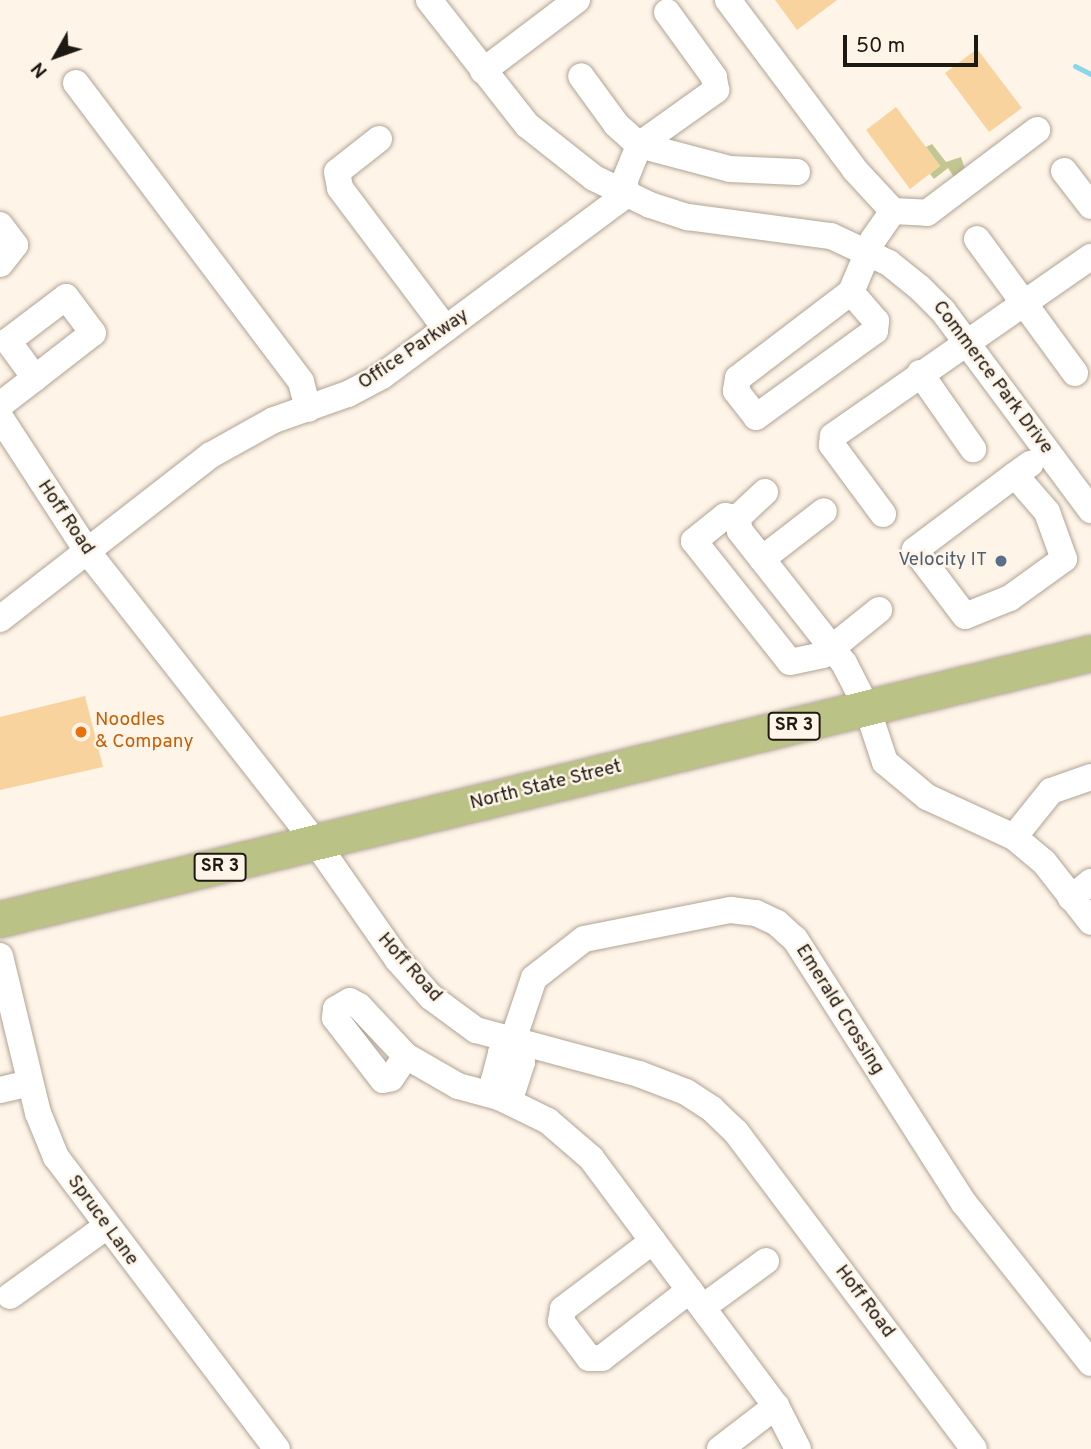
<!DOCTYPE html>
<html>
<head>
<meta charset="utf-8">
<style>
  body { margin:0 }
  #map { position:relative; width:1091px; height:1449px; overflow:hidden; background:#fef4e7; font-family:Overpass,sans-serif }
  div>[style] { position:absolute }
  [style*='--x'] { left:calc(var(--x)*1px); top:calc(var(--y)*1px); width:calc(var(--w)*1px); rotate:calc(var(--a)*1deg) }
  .green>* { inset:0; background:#c2c791 }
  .stream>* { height:5px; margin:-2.5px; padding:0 2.5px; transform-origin:2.5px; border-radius:2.5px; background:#8ad6ea }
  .building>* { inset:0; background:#f9d39e }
  .roads { filter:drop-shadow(0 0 2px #b0a495) drop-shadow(0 0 2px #b0a495) }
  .minor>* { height:26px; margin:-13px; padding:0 13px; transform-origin:13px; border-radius:13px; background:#fff }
  .major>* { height:35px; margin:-17.5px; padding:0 17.5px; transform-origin:17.5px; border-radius:17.5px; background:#bac286 }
  .dots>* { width:19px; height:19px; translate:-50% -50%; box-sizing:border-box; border:4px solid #fef4e7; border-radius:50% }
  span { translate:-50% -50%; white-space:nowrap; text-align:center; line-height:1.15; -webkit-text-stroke:5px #fef4e7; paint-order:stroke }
  .shield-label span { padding:2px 5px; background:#fef4e7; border:2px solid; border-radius:5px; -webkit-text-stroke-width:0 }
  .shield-label { font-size:18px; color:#1d1913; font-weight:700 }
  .street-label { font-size:19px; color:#1d1913 }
  .service-label { font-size:19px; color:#4e5e75 }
  .right { translate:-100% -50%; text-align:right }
  .food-label { font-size:19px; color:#c56008 }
  .left { translate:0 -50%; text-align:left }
  .north { position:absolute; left:21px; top:21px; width:70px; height:70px; -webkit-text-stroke:5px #fef4e7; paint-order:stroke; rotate:230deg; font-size:19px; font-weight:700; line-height:28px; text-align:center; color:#1d1913 }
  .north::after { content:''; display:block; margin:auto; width:24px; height:32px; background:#1d1913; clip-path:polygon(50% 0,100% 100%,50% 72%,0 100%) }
  .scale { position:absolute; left:843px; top:35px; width:135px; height:32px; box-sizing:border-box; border:4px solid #1d1913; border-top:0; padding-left:9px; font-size:21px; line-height:24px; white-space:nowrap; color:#1d1913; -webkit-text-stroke:5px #fef4e7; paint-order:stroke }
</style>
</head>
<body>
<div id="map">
  <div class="green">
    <i style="clip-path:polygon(932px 144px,946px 162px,961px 157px,965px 169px,954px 177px,948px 168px,934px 179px,930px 174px,940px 166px,926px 147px)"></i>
  </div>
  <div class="stream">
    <i style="--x:1075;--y:66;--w:18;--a:27"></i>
  </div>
  <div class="building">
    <i style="clip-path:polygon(775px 0,837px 0,797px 30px)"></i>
    <i style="clip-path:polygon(977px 49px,1022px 108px,989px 132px,945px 73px)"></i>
    <i style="clip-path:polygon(896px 107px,940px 166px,910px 189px,866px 130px)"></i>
    <i style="clip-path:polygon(85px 696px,103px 767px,0 790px,0 717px)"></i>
  </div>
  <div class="roads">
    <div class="minor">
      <i style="--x:429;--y:0;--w:159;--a:51.9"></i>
      <i style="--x:527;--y:125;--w:85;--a:38.3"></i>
      <i style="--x:594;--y:178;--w:62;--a:25.7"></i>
      <i style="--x:650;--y:205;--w:40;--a:18"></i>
      <i style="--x:688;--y:217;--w:144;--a:7.6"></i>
      <i style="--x:831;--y:236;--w:64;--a:25"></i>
      <i style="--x:889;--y:263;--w:38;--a:39"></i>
      <i style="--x:919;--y:287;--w:34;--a:45"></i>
      <i style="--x:943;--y:311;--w:248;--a:53.4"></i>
      <i style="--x:728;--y:0;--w:212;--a:53.2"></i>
      <i style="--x:855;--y:170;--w:56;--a:47.2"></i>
      <i style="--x:893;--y:211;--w:35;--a:125"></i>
      <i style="--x:873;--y:240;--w:56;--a:112.9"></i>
      <i style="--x:851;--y:292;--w:142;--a:142.7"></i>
      <i style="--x:738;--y:378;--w:13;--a:99"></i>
      <i style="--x:736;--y:391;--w:33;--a:52"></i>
      <i style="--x:756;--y:417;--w:147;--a:-35.9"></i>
      <i style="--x:875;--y:331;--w:10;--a:-84"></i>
      <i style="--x:876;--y:321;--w:38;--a:-131"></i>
      <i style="--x:483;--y:71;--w:118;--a:-37.1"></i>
      <i style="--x:76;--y:83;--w:374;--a:53"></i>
      <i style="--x:301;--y:382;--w:28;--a:75"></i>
      <i style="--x:379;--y:139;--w:53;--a:141.8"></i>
      <i style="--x:337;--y:172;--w:16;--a:79"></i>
      <i style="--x:340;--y:188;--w:176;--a:53.1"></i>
      <i style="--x:639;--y:145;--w:95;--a:-35.5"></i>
      <i style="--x:716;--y:90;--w:13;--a:-99"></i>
      <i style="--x:714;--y:77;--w:80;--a:-125.9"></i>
      <i style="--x:639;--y:145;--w:94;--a:14.8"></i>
      <i style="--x:730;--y:169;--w:67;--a:2.6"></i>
      <i style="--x:1064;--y:171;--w:44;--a:52.4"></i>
      <i style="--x:893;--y:211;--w:34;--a:3"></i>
      <i style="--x:927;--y:213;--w:138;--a:-37"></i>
      <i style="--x:0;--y:225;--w:25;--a:53"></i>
      <i style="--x:15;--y:245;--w:24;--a:128"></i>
      <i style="--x:977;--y:239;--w:166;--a:53.8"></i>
      <i style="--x:920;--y:373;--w:93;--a:55.1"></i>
      <i style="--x:0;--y:405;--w:44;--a:-37.6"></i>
      <i style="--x:35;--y:378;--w:73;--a:-37.8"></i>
      <i style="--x:93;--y:333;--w:45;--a:-126.9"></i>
      <i style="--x:66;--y:297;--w:73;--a:142.8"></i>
      <i style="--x:8;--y:341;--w:46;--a:53.9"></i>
      <i style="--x:0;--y:417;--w:160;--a:57"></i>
      <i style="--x:87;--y:551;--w:372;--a:51.9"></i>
      <i style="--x:317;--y:844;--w:141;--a:55.1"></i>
      <i style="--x:398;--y:960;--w:50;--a:48.3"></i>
      <i style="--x:431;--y:997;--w:56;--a:36.3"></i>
      <i style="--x:476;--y:1030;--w:169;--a:15.1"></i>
      <i style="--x:639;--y:1074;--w:50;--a:21"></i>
      <i style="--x:686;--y:1092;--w:31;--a:33"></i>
      <i style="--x:712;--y:1109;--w:33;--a:44"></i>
      <i style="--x:736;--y:1132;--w:396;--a:53.1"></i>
      <i style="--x:1015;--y:475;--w:49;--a:49.1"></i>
      <i style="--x:1047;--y:512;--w:50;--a:70.1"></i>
      <i style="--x:1064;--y:559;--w:67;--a:144.2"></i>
      <i style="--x:1010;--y:598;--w:48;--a:158.2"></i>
      <i style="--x:965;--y:616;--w:83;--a:-127.1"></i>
      <i style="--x:915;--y:550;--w:125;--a:-36.9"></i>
      <i style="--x:1015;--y:475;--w:19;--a:-36"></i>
      <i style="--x:765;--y:492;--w:38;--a:137"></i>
      <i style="--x:737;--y:518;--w:13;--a:77"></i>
      <i style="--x:740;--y:531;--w:168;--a:51.8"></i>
      <i style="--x:844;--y:663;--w:51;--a:62.9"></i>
      <i style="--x:867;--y:708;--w:57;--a:71.6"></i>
      <i style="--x:885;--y:762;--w:55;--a:39.8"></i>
      <i style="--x:927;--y:797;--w:96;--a:24.7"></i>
      <i style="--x:1014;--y:837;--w:39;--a:40"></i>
      <i style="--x:1044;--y:862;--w:76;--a:51.9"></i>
      <i style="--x:883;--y:514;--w:86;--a:-126.5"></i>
      <i style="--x:832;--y:445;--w:9;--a:-84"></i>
      <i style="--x:833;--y:436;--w:314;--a:-34.8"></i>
      <i style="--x:737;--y:518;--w:12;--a:-171"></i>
      <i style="--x:725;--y:516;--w:40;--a:141"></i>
      <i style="--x:694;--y:541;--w:154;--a:51.6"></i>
      <i style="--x:790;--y:662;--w:34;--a:-12"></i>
      <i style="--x:823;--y:655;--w:72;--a:-38.8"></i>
      <i style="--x:762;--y:559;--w:78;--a:-37.7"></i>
      <i style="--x:0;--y:619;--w:267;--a:-37.9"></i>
      <i style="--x:211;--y:455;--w:72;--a:-29.1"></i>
      <i style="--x:274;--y:420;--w:78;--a:-19.4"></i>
      <i style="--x:348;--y:394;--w:38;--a:-28"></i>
      <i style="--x:382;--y:376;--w:304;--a:-36.6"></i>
      <i style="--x:626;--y:195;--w:15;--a:-94"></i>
      <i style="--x:625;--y:180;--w:38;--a:-68"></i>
      <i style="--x:639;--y:145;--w:31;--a:-138"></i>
      <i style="--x:616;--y:124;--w:59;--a:-126.1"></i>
      <i style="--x:1014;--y:837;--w:59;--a:-51.2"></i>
      <i style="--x:1051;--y:791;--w:42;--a:-19.3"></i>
      <i style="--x:1071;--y:898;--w:26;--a:-39"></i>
      <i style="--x:0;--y:956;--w:162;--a:76.4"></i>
      <i style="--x:38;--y:1113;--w:48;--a:67.8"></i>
      <i style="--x:56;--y:1157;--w:366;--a:52.9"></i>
      <i style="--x:513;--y:1040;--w:65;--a:-71.3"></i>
      <i style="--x:534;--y:978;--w:63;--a:-38"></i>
      <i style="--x:584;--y:939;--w:150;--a:-11.2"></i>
      <i style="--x:731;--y:910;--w:25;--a:7"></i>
      <i style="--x:756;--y:913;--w:23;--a:25"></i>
      <i style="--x:777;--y:923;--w:24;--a:42"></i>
      <i style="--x:795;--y:939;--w:313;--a:57.4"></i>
      <i style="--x:964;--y:1203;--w:204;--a:51.6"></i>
      <i style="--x:513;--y:1040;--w:24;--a:68"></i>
      <i style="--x:522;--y:1062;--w:28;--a:108"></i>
      <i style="--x:513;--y:1089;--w:16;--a:150"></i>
      <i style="--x:499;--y:1097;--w:18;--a:-106"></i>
      <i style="--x:494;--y:1080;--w:28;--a:-75"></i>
      <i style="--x:501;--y:1053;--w:18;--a:-47"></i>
      <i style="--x:406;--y:1056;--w:27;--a:124"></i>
      <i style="--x:391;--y:1078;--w:8;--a:166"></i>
      <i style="--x:383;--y:1080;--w:78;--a:-127.7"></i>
      <i style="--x:335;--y:1018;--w:9;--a:-84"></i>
      <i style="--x:336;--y:1009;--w:16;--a:-30"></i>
      <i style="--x:350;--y:1001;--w:10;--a:29"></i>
      <i style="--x:359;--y:1006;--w:69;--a:46.8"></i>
      <i style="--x:406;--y:1056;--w:60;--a:30"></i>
      <i style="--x:458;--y:1086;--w:42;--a:15"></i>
      <i style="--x:499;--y:1097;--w:55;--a:26.1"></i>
      <i style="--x:548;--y:1121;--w:57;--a:40.7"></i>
      <i style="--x:591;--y:1158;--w:309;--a:53.3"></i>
      <i style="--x:776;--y:1406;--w:48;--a:62.9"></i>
      <i style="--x:0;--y:1090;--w:31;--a:-13"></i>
      <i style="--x:653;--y:1241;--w:113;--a:142.9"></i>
      <i style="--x:563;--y:1309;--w:12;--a:99"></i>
      <i style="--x:561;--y:1321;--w:46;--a:52.9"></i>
      <i style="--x:589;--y:1358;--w:13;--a:0"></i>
      <i style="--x:602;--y:1358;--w:111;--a:-37.7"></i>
      <i style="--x:10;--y:1296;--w:120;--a:-35.8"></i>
      <i style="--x:703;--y:1307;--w:78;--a:-36.1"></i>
      <i style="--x:720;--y:1449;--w:71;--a:-37.5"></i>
    </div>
    <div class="major">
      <i style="--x:0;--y:919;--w:1123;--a:-13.7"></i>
    </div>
  </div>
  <div class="dots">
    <i style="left:1001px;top:561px;background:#5c6f8a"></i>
    <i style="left:81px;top:732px;background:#e8710a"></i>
  </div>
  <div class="shield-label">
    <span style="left:794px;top:726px">SR 3</span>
    <span style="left:220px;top:867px">SR 3</span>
  </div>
  <div class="street-label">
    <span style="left:414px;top:350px;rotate:-34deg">Office Parkway</span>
    <span style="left:992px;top:378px;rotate:53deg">Commerce Park Drive</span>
    <span style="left:65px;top:518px;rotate:56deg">Hoff Road</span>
    <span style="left:546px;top:786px;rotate:-14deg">North State Street</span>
    <span style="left:409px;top:968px;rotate:48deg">Hoff Road</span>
    <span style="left:839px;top:1010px;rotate:58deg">Emerald Crossing</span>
    <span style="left:102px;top:1221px;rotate:54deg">Spruce Lane</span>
    <span style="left:864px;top:1302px;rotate:53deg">Hoff Road</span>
  </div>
  <div class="service-label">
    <span class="right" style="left:987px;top:561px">Velocity IT</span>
  </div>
  <div class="food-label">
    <span class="left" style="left:95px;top:732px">Noodles<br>&amp; Company</span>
  </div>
  <div class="north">N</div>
  <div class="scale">50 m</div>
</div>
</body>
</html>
